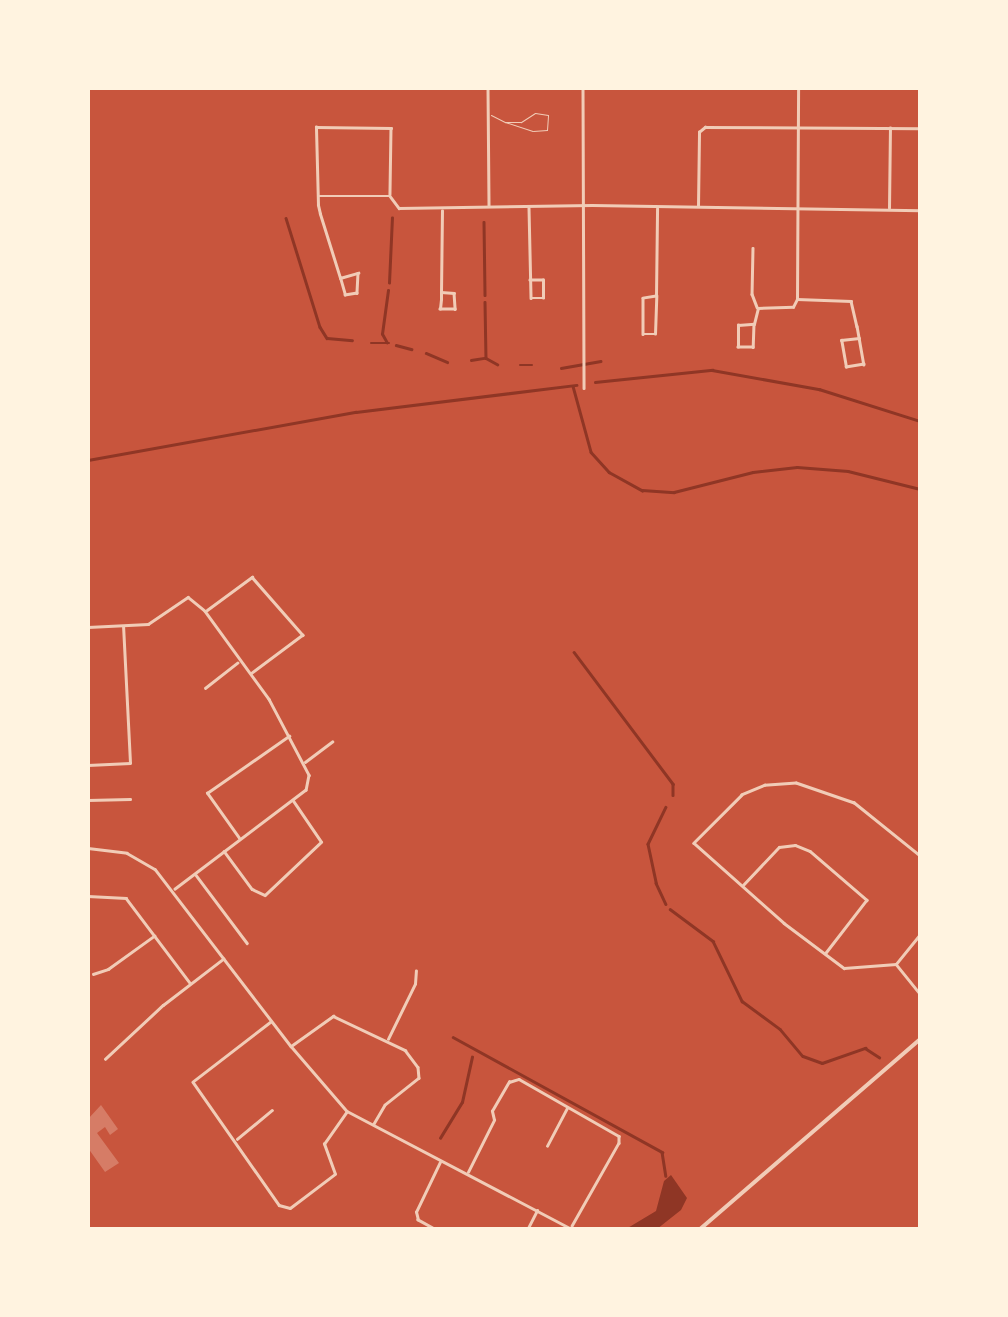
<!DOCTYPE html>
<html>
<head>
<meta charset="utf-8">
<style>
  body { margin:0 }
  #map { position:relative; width:1008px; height:1317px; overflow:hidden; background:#c8553d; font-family:"Space Grotesk",sans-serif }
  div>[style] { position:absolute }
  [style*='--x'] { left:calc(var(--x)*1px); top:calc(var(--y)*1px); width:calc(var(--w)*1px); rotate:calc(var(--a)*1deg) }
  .water>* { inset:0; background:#8f3625 }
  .stream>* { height:2.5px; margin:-1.25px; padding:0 1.25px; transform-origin:1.25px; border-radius:1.25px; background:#8f3625 }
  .building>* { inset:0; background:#d67c66 }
  .service>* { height:1px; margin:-0.5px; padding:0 0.5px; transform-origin:0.5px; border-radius:0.5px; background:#f1ccb7 }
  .minor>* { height:2.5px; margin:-1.25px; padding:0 1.25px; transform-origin:1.25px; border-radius:1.25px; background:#f1ccb7 }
  .tertiary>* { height:4px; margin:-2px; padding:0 2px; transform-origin:2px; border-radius:2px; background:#f1ccb7 }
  span { translate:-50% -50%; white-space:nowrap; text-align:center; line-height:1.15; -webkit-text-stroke:10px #fff3e0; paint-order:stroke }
  .frame { position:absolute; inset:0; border:90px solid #fff3e0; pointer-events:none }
</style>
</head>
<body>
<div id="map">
  <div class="water">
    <i style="clip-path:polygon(671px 1175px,687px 1198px,681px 1210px,657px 1229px,626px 1229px,656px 1211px,664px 1181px)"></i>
  </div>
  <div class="stream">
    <i style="--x:286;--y:218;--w:114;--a:72.7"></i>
    <i style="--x:320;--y:327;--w:13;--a:58"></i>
    <i style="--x:327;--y:338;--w:25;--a:5"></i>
    <i style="--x:484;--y:222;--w:73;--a:89.2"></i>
    <i style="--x:389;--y:283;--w:65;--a:-87.4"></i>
    <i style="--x:485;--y:302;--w:56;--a:89"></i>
    <i style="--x:486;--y:358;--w:13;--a:29"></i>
    <i style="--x:371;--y:343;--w:18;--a:0"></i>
    <i style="--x:387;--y:343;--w:10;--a:-119"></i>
    <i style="--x:382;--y:334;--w:44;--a:-82.2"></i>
    <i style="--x:396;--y:345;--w:16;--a:15"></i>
    <i style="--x:426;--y:353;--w:23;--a:23"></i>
    <i style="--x:471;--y:360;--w:13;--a:-9"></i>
    <i style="--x:520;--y:365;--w:12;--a:0"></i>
    <i style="--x:561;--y:368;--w:40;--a:-10"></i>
    <i style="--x:595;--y:382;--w:118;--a:-5.9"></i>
    <i style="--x:712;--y:370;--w:109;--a:10.1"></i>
    <i style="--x:819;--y:389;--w:106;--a:17.6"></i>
    <i style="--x:573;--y:386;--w:68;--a:74.7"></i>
    <i style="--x:591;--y:452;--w:27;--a:48"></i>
    <i style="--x:609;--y:472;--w:38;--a:29"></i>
    <i style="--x:642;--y:490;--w:32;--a:4"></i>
    <i style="--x:674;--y:492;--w:81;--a:-14.2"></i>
    <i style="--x:753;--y:472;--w:44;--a:-6.5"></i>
    <i style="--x:797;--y:467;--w:51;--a:4.5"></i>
    <i style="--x:848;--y:471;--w:74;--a:14"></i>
    <i style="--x:88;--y:460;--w:272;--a:-10.2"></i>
    <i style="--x:356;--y:412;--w:222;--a:-7"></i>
    <i style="--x:574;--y:652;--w:165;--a:53.1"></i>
    <i style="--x:673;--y:784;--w:11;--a:90"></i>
    <i style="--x:666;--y:807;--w:41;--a:115.9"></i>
    <i style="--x:648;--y:844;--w:40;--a:78"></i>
    <i style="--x:656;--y:883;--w:23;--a:65"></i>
    <i style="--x:670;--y:909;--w:54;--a:36.7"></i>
    <i style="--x:713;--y:941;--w:67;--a:64.2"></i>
    <i style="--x:742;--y:1001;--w:47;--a:36.4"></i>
    <i style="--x:780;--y:1029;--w:35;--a:50"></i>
    <i style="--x:803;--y:1056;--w:20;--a:20"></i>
    <i style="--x:822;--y:1063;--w:46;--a:-19.2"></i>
    <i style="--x:865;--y:1048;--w:17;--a:33"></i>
    <i style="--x:453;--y:1037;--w:239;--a:28.8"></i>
    <i style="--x:662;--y:1152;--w:24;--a:81"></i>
    <i style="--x:440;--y:1138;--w:42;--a:-58.6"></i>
    <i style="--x:462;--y:1102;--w:46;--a:-77.5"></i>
  </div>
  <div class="building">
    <i style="clip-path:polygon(101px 1105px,118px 1129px,110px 1135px,105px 1127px,97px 1133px,119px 1163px,105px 1172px,88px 1148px,88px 1119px)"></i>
  </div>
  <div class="service">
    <i style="--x:491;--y:115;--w:16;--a:27"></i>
    <i style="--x:505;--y:122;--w:29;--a:18"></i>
    <i style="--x:533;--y:131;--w:14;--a:-4"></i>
    <i style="--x:547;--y:130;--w:15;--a:-86"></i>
    <i style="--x:548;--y:115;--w:13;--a:-171"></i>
    <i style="--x:535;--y:113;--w:17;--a:147"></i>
    <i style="--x:521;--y:122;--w:16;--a:180"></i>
  </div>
  <div class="minor">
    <i style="--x:488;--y:88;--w:118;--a:89.5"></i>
    <i style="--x:583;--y:88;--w:300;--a:89.8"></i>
    <i style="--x:318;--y:196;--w:72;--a:0"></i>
    <i style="--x:390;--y:196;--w:15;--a:53"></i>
    <i style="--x:399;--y:208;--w:193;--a:-0.9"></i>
    <i style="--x:592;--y:205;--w:328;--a:0.9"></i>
    <i style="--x:698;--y:206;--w:74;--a:-89.2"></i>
    <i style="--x:699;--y:132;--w:8;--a:-40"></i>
    <i style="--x:705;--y:127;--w:215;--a:0.3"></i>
    <i style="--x:529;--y:208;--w:90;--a:88.7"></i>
    <i style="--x:531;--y:298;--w:12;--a:0"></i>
    <i style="--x:543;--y:298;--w:18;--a:-90"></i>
    <i style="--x:543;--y:280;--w:13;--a:180"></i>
    <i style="--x:889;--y:208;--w:80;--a:-89.3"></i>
    <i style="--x:753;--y:248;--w:46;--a:91.2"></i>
    <i style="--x:752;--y:294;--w:14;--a:69"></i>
    <i style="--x:340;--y:278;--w:19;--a:-16"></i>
    <i style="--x:358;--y:273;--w:20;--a:93"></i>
    <i style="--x:357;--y:293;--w:12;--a:171"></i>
    <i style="--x:345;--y:295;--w:18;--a:-106"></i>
    <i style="--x:340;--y:278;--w:67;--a:-107.4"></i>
    <i style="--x:320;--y:214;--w:9;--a:-103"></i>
    <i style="--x:318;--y:205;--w:78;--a:-91.5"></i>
    <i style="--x:316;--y:127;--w:75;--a:0.8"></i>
    <i style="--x:391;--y:128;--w:66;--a:90.9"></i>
    <i style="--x:441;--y:292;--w:13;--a:4"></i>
    <i style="--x:454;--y:293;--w:16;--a:86"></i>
    <i style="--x:455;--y:309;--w:15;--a:180"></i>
    <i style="--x:440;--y:309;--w:10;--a:-84"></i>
    <i style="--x:441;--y:299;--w:7;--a:-90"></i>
    <i style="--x:441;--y:292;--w:81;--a:-89.3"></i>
    <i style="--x:656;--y:296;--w:13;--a:171"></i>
    <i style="--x:643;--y:298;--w:36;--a:90"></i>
    <i style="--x:643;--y:334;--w:12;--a:0"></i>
    <i style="--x:655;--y:334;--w:38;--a:-88"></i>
    <i style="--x:656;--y:296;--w:87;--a:-89.3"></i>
    <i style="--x:797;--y:299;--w:54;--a:2.1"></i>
    <i style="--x:851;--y:301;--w:26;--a:77"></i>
    <i style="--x:857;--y:326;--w:39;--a:80"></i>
    <i style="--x:864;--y:364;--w:18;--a:171"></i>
    <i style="--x:846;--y:367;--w:27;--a:-100"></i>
    <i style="--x:841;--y:340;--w:18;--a:-6"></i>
    <i style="--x:754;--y:324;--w:23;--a:92"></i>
    <i style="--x:753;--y:347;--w:15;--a:180"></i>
    <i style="--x:738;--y:347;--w:22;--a:-90"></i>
    <i style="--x:738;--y:325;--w:16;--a:-4"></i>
    <i style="--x:754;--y:324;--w:16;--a:-76"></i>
    <i style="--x:758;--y:308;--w:35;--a:-2"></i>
    <i style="--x:793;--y:307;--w:9;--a:-63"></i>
    <i style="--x:797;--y:299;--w:211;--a:-89.7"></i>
    <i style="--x:207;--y:610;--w:56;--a:-36.3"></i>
    <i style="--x:252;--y:577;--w:77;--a:48.7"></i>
    <i style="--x:303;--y:635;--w:64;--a:143.3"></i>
    <i style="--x:88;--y:627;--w:60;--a:-2.9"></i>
    <i style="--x:148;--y:624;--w:48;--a:-34"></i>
    <i style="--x:188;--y:597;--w:22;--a:39"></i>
    <i style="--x:205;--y:611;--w:109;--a:54"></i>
    <i style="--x:269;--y:699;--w:86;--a:62.2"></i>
    <i style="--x:309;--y:775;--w:15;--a:101"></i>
    <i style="--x:306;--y:790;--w:164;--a:142.9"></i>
    <i style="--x:205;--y:688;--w:41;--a:-38"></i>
    <i style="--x:305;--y:762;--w:34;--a:-37"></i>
    <i style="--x:88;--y:765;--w:42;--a:-2.7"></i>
    <i style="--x:130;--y:763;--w:136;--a:-92.9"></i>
    <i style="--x:88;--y:800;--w:42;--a:-1.4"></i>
    <i style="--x:239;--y:838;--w:55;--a:-125.4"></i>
    <i style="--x:207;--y:793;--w:100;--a:-34.8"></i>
    <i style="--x:88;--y:848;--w:39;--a:7"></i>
    <i style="--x:127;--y:853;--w:32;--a:30"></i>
    <i style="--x:155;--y:869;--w:223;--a:52.5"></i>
    <i style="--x:291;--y:1046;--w:86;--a:49.3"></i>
    <i style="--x:347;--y:1111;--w:256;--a:27.7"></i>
    <i style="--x:224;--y:851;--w:47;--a:53.6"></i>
    <i style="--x:252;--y:889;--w:14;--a:25"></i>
    <i style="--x:265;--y:895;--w:77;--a:-43.4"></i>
    <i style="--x:321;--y:842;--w:50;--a:-124.3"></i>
    <i style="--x:920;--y:856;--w:85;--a:-141.2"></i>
    <i style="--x:854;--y:803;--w:61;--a:-161"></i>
    <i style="--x:796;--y:783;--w:31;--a:176"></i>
    <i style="--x:765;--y:785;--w:25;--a:157"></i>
    <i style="--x:742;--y:795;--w:68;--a:135"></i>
    <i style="--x:694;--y:843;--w:120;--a:41.6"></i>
    <i style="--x:784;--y:923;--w:75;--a:36.9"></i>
    <i style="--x:844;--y:968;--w:52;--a:-4.4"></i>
    <i style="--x:896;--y:964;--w:38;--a:51"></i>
    <i style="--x:196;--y:875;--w:85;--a:53.1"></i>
    <i style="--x:743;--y:885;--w:52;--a:-46.5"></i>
    <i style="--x:779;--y:847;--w:16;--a:-7"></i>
    <i style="--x:795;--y:845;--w:16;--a:22"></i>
    <i style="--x:810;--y:851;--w:75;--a:40.7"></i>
    <i style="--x:867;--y:900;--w:67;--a:127.7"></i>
    <i style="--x:88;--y:896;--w:38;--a:3"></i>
    <i style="--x:126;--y:898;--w:106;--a:53"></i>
    <i style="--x:896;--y:964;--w:38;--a:-51"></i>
    <i style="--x:93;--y:974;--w:16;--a:-18"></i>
    <i style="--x:108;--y:969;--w:57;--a:-35.7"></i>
    <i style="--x:271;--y:1022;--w:98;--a:142.4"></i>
    <i style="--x:193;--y:1082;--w:150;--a:55"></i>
    <i style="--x:279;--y:1205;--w:11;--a:15"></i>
    <i style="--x:290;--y:1208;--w:56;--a:-37.1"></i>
    <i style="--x:335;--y:1174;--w:32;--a:-110"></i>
    <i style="--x:324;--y:1144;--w:39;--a:-55"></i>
    <i style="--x:388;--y:1039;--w:61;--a:-63.9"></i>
    <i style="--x:415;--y:984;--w:13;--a:-86"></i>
    <i style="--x:291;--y:1046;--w:52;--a:-35.5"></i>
    <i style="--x:333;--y:1016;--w:80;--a:25.3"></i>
    <i style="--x:405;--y:1050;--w:21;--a:53"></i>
    <i style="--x:418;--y:1067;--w:11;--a:85"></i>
    <i style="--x:419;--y:1078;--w:43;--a:141.5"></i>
    <i style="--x:385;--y:1105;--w:22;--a:120"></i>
    <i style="--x:105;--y:1059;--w:79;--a:-43"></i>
    <i style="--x:163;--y:1005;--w:76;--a:-37.5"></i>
    <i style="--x:237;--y:1139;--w:45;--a:-39.6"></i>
    <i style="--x:547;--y:1146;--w:43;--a:-62.2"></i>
    <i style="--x:468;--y:1172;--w:58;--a:-63.4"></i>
    <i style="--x:494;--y:1120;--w:9;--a:-103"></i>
    <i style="--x:492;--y:1111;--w:34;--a:-60"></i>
    <i style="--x:509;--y:1082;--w:10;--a:-17"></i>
    <i style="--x:519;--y:1079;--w:115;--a:29.7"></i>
    <i style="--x:619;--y:1136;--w:7;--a:90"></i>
    <i style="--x:619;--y:1143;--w:95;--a:119.5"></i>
    <i style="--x:436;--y:1230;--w:21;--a:-151"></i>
    <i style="--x:418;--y:1220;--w:8;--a:-104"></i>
    <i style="--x:416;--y:1212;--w:55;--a:-64.4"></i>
    <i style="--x:527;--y:1230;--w:22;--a:-63"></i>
  </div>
  <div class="tertiary">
    <i style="--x:699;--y:1230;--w:292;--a:-40.8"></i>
  </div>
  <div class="frame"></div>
</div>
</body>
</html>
